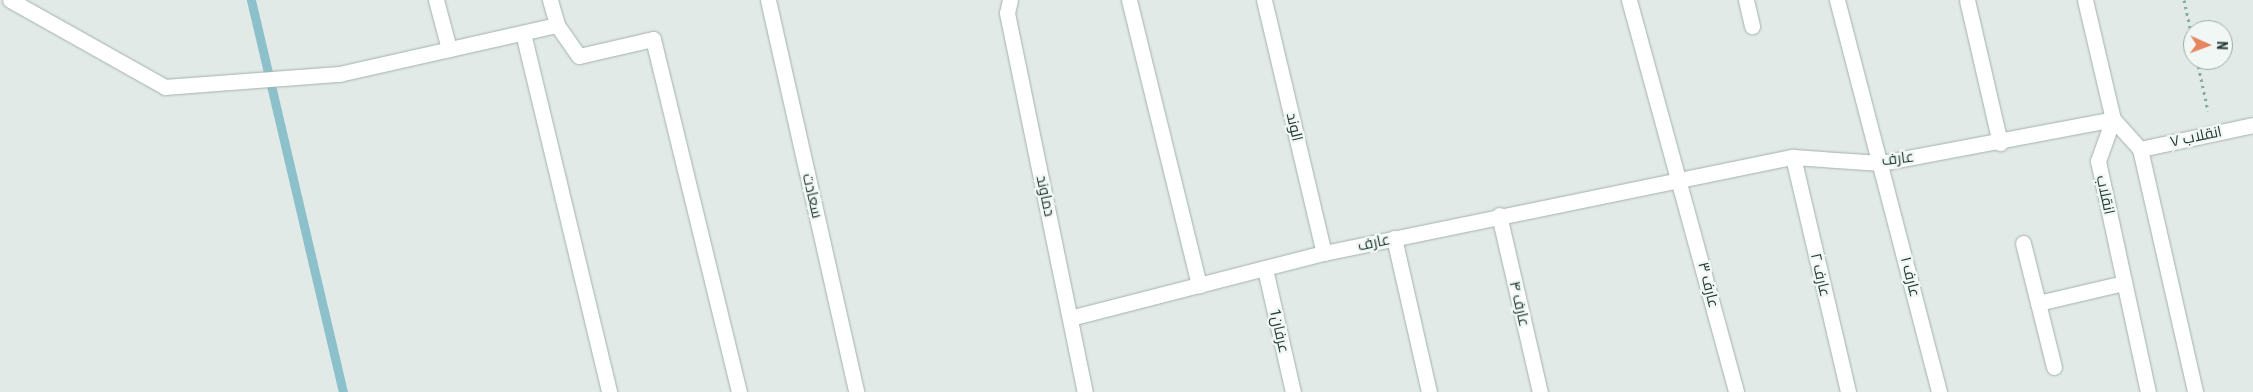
<!DOCTYPE html>
<html>
<head>
<meta charset="utf-8">
<style>
  body { margin:0 }
  #map { position:relative; width:2253px; height:392px; overflow:hidden; background:#e1eae6; font-family:"Roboto Condensed",Cairo,sans-serif }
  div>[style] { position:absolute }
  [style*='--x'] { left:calc(var(--x)*1px); top:calc(var(--y)*1px); width:calc(var(--w)*1px); rotate:calc(var(--a)*1deg) }
  .stream>* { height:9px; margin:-4.5px; padding:0 4.5px; transform-origin:4.5px; border-radius:4.5px; background:#8cc1cc }
  .path>* { height:3px; margin-top:-1.5px; transform-origin:0; background:repeating-linear-gradient(90deg,#83aca0 0 2.5px,transparent 0 6.5px) }
  .roads { filter:drop-shadow(0 0 1px #a4b1ad) drop-shadow(0 0 1px #a4b1ad) }
  .minor>* { height:15px; margin:-7.5px; padding:0 7.5px; transform-origin:7.5px; border-radius:7.5px; background:#fff }
  span { translate:-50% -50%; white-space:nowrap; text-align:center; line-height:1.15; -webkit-text-stroke:4.5px #f1f7f4; paint-order:stroke }
  .street-label { font-size:15px; color:#223934 }
  .north { position:absolute; left:2183px; top:20px; width:50px; height:50px; box-sizing:border-box; background:#f1f7f4; border:1px solid #9eaba7; border-radius:50%; rotate:92deg; font-size:14px; font-weight:700; line-height:20px; text-align:center; color:#223934 }
  .north::after { content:''; display:block; margin:auto; width:18px; height:22px; background:#e78561; clip-path:polygon(50% 0,100% 100%,50% 72%,0 100%) }
</style>
</head>
<body>
<div id="map">
  <div class="stream">
    <i style="--x:251;--y:0;--w:403;--a:76.8"></i>
  </div>
  <div class="path">
    <i style="--x:2184;--y:0;--w:42;--a:77.6"></i>
    <i style="--x:2197;--y:60;--w:52;--a:77.8"></i>
  </div>
  <div class="roads">
    <div class="minor">
      <i style="--x:10;--y:0;--w:178;--a:29.3"></i>
      <i style="--x:165;--y:87;--w:174;--a:-4.3"></i>
      <i style="--x:339;--y:74;--w:223;--a:-12.7"></i>
      <i style="--x:436;--y:0;--w:51;--a:75.1"></i>
      <i style="--x:550;--y:0;--w:26;--a:74"></i>
      <i style="--x:557;--y:25;--w:38;--a:55"></i>
      <i style="--x:579;--y:56;--w:76;--a:-12.9"></i>
      <i style="--x:653;--y:39;--w:363;--a:76.3"></i>
      <i style="--x:768;--y:0;--w:402;--a:77.3"></i>
      <i style="--x:1010;--y:0;--w:13;--a:103"></i>
      <i style="--x:1007;--y:13;--w:387;--a:78.4"></i>
      <i style="--x:1129;--y:0;--w:294;--a:76.2"></i>
      <i style="--x:1264;--y:0;--w:260;--a:76.7"></i>
      <i style="--x:1629;--y:0;--w:406;--a:74.7"></i>
      <i style="--x:1746;--y:0;--w:27;--a:77"></i>
      <i style="--x:1837;--y:0;--w:405;--a:75.4"></i>
      <i style="--x:1967;--y:0;--w:147;--a:77"></i>
      <i style="--x:2085;--y:0;--w:122;--a:76.8"></i>
      <i style="--x:2113;--y:119;--w:45;--a:109.7"></i>
      <i style="--x:2098;--y:161;--w:236;--a:77.8"></i>
      <i style="--x:523;--y:33;--w:369;--a:76.5"></i>
      <i style="--x:2113;--y:119;--w:40;--a:48"></i>
      <i style="--x:2140;--y:149;--w:249;--a:77.2"></i>
      <i style="--x:2140;--y:149;--w:116;--a:-12"></i>
      <i style="--x:1793;--y:157;--w:241;--a:76.8"></i>
      <i style="--x:1499;--y:215;--w:182;--a:77"></i>
      <i style="--x:1394;--y:238;--w:158;--a:77.2"></i>
      <i style="--x:2023;--y:243;--w:62;--a:76"></i>
      <i style="--x:1265;--y:269;--w:126;--a:77.2"></i>
      <i style="--x:1070;--y:318;--w:262;--a:-14.4"></i>
      <i style="--x:1324;--y:253;--w:479;--a:-11.6"></i>
      <i style="--x:1793;--y:157;--w:88;--a:3.9"></i>
      <i style="--x:1881;--y:163;--w:236;--a:-10.7"></i>
      <i style="--x:2054;--y:367;--w:66;--a:-104"></i>
      <i style="--x:2038;--y:303;--w:88;--a:-13.1"></i>
    </div>
  </div>
  <div class="street-label">
    <span style="left:1294px;top:127px;rotate:77deg">الوند</span>
    <span style="left:2196px;top:137px;rotate:-12deg">انقلاب ۷</span>
    <span style="left:1898px;top:159px;rotate:-7deg">عارف</span>
    <span style="left:2105px;top:195px;rotate:78deg">انقلاب</span>
    <span style="left:812px;top:196px;rotate:77deg">سعادت</span>
    <span style="left:1045px;top:196px;rotate:78deg">دماوند</span>
    <span style="left:1374px;top:243px;rotate:-12deg">عارف</span>
    <span style="left:1820px;top:275px;rotate:77deg">عارف ۲</span>
    <span style="left:1910px;top:277px;rotate:76deg">عارف ۱</span>
    <span style="left:1708px;top:285px;rotate:76deg">عارف ۳</span>
    <span style="left:1519px;top:304px;rotate:77deg">عارف ۴</span>
    <span style="left:1279px;top:331px;rotate:77deg">عرفان1</span>
  </div>
  <div class="north">N</div>
</div>
</body>
</html>
